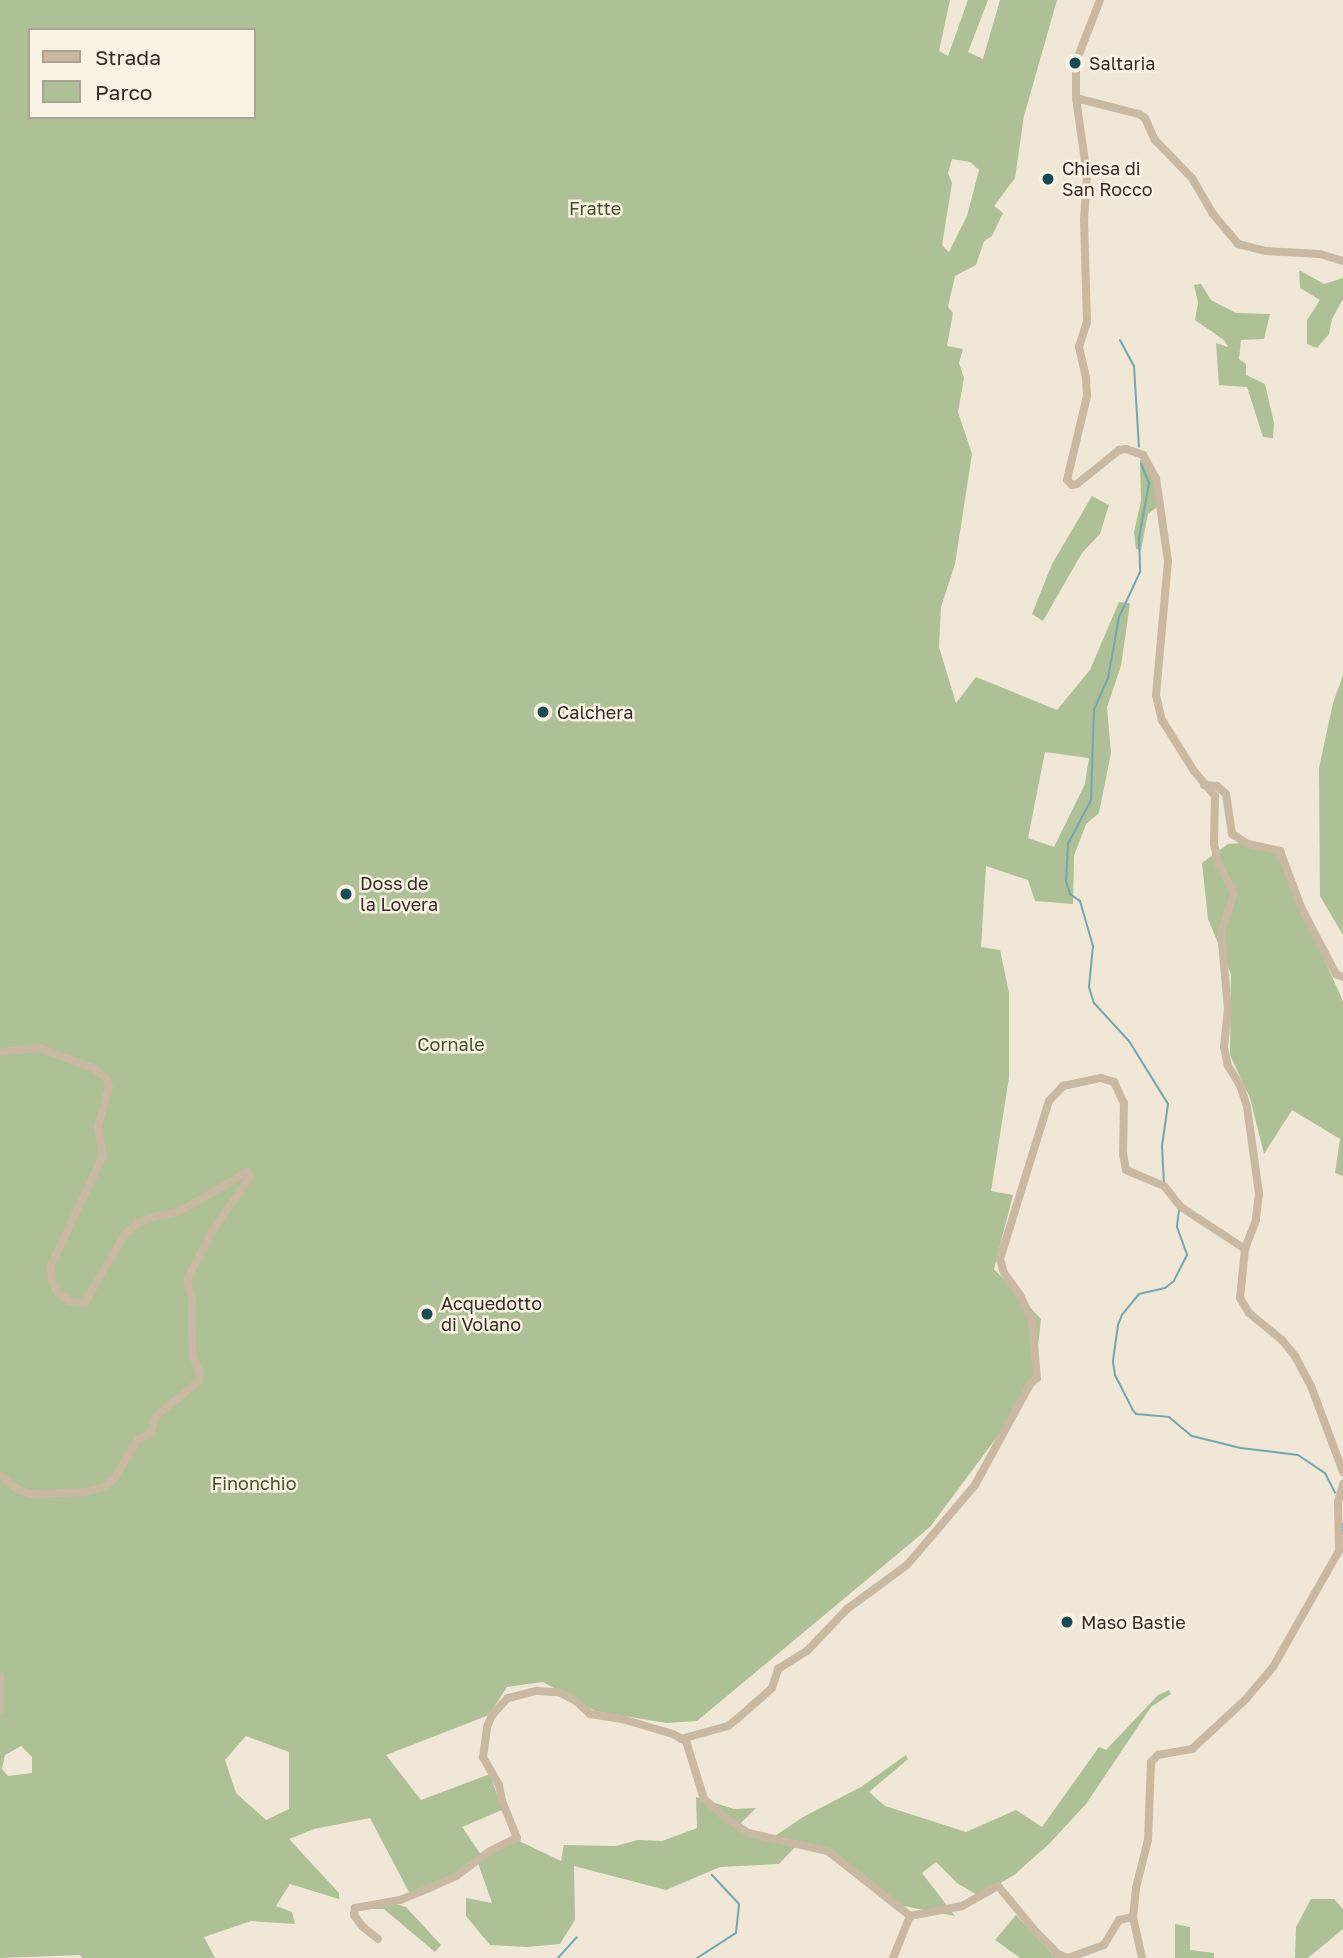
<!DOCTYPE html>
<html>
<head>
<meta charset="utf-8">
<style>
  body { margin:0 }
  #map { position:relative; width:1343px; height:1958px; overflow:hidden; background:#f1e7d6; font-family:"Golos Text",sans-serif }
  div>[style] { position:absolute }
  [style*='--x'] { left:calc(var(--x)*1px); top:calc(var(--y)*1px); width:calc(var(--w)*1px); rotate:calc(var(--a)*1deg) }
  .green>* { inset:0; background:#adc096 }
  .stream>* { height:2px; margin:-1px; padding:0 1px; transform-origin:1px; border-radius:1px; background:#74a6af }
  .minor>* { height:8px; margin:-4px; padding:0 4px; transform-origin:4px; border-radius:4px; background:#c9b8a2 }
  .dots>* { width:19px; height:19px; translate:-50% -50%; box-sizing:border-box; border:4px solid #f9f1e2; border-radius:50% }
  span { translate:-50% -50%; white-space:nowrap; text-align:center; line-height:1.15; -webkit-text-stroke:5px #f9f1e2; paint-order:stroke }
  .poi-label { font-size:18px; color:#342b25 }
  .left { translate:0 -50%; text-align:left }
  .park-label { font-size:18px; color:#3e5328 }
  .legend { position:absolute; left:28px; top:28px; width:228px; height:91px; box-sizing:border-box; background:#f9f1e2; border:2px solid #aaa296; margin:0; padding:9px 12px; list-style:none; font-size:21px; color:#342b25 }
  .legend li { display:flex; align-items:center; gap:14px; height:35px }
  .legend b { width:35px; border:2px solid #aaa296 }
</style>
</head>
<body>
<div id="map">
  <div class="green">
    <i style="clip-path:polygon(evenodd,0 0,950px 0,939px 51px,948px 56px,968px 0,988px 0,968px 52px,983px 59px,1000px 0,1057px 0,1024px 116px,1015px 178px,994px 206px,1003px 213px,992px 236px,984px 241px,976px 265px,955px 276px,948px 307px,953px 313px,947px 346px,963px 349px,959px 363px,964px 378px,958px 412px,972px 454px,955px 564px,941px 607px,939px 647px,956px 703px,976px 677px,1057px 710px,1090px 670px,1119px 602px,1130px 603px,1121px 666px,1107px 707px,1111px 753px,1099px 813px,1086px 824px,1074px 856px,1073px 904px,1035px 901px,1028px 880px,986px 866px,981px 947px,1000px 950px,1009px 993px,1009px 1078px,991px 1191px,1013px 1195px,994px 1269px,1041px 1319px,1035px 1374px,1000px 1433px,930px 1527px,697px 1721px,666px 1723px,595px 1711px,543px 1682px,507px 1687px,489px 1715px,386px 1755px,421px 1800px,490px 1774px,502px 1810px,462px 1827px,484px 1859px,517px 1840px,561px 1861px,564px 1845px,616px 1846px,638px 1840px,662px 1841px,697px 1828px,696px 1797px,734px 1809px,756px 1808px,736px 1828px,772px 1838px,803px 1817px,861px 1787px,906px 1755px,908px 1759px,869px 1792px,885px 1806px,966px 1832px,1016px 1810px,1042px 1827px,1099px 1747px,1106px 1750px,1158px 1695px,1169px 1690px,1171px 1694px,1151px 1707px,1086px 1804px,1049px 1844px,1014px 1875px,979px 1896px,957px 1883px,936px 1862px,922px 1873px,955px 1916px,898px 1905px,827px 1848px,799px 1843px,779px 1864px,720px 1867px,666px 1890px,574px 1866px,575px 1920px,560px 1944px,527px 1947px,490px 1945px,466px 1916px,466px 1898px,492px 1903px,478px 1863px,411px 1896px,370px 1818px,314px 1829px,289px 1839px,339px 1893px,339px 1899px,290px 1884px,276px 1906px,292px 1912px,295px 1924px,251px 1921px,204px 1937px,215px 1958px,82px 1958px,80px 1955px,0 1958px,0 0,30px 30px,254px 30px,254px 117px,30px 117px,30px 30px,0 0,952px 159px,970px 162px,979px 170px,967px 216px,949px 252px,942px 245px,952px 183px,948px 173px,952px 159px,0 0,1045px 752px,1089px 758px,1085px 784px,1054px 847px,1028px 838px,1045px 752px,0 0,246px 1736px,289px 1752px,289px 1809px,266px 1820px,236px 1793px,225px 1760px,246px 1736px,0 0,21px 1746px,32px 1757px,32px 1773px,8px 1776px,2px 1769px,5px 1755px,21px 1746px)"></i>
    <i style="clip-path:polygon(1299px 270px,1324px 284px,1343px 278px,1343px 299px,1332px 319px,1329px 334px,1317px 348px,1307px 344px,1307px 320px,1320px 300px,1300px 288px)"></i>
    <i style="clip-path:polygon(1201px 284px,1211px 300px,1236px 313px,1270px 314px,1264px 339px,1241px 340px,1239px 359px,1246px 364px,1246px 375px,1265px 384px,1274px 423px,1273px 438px,1263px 437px,1247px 387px,1219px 385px,1216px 343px,1228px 347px,1224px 340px,1195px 320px,1198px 303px,1194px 285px)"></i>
    <i style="clip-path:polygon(1140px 460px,1145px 461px,1153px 477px,1157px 507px,1148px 514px,1141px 550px,1136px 549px,1134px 532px,1141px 501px)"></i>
    <i style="clip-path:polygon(1092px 496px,1109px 505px,1100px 534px,1082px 553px,1043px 621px,1032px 614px,1052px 564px)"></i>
    <i style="clip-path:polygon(1343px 675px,1343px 935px,1320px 896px,1319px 768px,1333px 703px)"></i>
    <i style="clip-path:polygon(1252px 842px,1274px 848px,1343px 1001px,1343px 1176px,1335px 1173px,1340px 1139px,1292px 1110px,1264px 1154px,1250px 1098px,1230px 1055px,1231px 974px,1208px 919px,1202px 863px,1228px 844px)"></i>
    <i style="clip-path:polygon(1311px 1899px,1334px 1899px,1343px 1909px,1343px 1929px,1308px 1958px,1295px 1958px,1296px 1927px)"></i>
    <i style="clip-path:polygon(395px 1904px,406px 1907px,441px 1945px,435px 1952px,384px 1909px,364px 1909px)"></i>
    <i style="clip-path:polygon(1016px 1915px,1056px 1958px,1020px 1958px,995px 1940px)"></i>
    <i style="clip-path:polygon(1175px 1924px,1190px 1927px,1190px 1950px,1214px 1953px,1214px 1958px,1175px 1958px)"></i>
  </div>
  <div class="stream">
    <i style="--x:1120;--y:340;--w:30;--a:62"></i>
    <i style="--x:1134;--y:366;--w:81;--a:86.5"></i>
    <i style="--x:1141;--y:464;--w:21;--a:67"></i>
    <i style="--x:1149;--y:483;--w:56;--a:100.3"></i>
    <i style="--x:1139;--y:538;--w:34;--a:88"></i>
    <i style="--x:1140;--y:572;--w:50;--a:115"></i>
    <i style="--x:1119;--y:617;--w:62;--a:100.2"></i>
    <i style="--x:1108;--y:678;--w:34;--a:114"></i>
    <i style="--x:1094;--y:709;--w:91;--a:91.9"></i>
    <i style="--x:1091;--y:800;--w:50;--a:117.6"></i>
    <i style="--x:1068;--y:844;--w:37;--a:93"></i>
    <i style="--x:1066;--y:881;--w:14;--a:73"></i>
    <i style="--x:1070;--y:894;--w:12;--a:35"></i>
    <i style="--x:1080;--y:901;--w:47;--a:73.9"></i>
    <i style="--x:1093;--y:946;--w:41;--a:95.6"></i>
    <i style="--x:1089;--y:987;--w:17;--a:73"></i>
    <i style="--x:1094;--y:1003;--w:52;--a:47.4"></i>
    <i style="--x:1129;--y:1041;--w:74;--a:58.2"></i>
    <i style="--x:1168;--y:1104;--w:42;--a:98.1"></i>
    <i style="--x:1162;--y:1146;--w:36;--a:87"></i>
    <i style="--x:1179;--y:1210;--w:17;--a:97"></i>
    <i style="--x:1177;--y:1227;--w:30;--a:70"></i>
    <i style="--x:1187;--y:1255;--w:29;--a:117"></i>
    <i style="--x:1174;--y:1281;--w:11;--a:142"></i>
    <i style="--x:1165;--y:1288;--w:27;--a:167"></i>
    <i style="--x:1139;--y:1294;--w:27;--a:129"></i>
    <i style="--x:1122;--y:1315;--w:11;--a:112"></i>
    <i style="--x:1118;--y:1325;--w:37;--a:98"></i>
    <i style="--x:1113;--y:1362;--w:13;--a:81"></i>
    <i style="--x:1115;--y:1375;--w:38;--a:63"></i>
    <i style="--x:1132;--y:1409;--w:6;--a:51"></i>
    <i style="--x:1136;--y:1414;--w:33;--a:5"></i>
    <i style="--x:1169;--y:1417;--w:30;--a:40"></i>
    <i style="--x:1192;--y:1436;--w:50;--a:13.8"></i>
    <i style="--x:1241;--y:1448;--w:57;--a:7"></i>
    <i style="--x:1298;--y:1455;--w:32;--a:34"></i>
    <i style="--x:1325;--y:1473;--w:22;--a:63"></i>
    <i style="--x:1342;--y:1524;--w:10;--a:84"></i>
    <i style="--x:558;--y:1958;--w:28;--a:-48"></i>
    <i style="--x:697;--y:1958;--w:46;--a:-32.7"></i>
    <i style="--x:736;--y:1933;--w:29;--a:-84"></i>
    <i style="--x:739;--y:1904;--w:40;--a:-133"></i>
  </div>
  <div class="minor">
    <i style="--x:1100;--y:0;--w:66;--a:111.2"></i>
    <i style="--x:1076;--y:62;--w:36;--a:90"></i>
    <i style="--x:1076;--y:98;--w:78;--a:81.9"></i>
    <i style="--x:1087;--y:175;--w:45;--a:93.8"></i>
    <i style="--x:1084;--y:220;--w:102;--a:88.3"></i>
    <i style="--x:1087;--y:322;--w:26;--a:108"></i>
    <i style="--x:1079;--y:347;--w:32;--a:77"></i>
    <i style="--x:1086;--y:378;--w:18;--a:87"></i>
    <i style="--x:1087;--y:396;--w:86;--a:103.4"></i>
    <i style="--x:1067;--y:480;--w:7;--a:45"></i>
    <i style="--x:1072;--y:485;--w:5;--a:-11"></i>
    <i style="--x:1077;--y:484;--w:54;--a:-39"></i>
    <i style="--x:1119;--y:450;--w:7;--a:-8"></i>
    <i style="--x:1126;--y:449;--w:18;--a:19"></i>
    <i style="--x:1143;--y:455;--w:26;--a:61"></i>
    <i style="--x:1156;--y:478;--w:84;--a:81.8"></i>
    <i style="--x:1168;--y:561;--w:135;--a:95.1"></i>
    <i style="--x:1156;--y:695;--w:26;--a:77"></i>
    <i style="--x:1162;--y:720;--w:60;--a:57.9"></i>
    <i style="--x:1194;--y:771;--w:33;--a:50"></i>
    <i style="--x:1215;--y:796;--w:48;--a:91.2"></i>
    <i style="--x:1214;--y:844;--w:22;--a:77"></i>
    <i style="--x:1219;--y:865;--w:32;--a:62"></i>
    <i style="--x:1234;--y:893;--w:41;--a:108.4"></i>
    <i style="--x:1221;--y:932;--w:77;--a:84.8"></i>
    <i style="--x:1228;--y:1009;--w:38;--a:96"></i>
    <i style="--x:1224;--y:1047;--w:19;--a:78"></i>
    <i style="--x:1228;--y:1066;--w:22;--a:58"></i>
    <i style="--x:1240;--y:1085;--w:23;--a:72"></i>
    <i style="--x:1247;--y:1107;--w:88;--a:82.1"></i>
    <i style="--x:1259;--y:1194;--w:26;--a:97"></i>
    <i style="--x:1256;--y:1220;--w:31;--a:111"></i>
    <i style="--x:1245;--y:1249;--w:49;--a:95.8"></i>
    <i style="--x:1240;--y:1298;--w:17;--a:59"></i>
    <i style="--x:1249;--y:1313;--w:43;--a:39.3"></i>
    <i style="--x:1282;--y:1340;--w:21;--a:51"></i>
    <i style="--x:1295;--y:1356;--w:34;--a:62"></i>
    <i style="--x:1311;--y:1386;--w:92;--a:69.6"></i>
    <i style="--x:1076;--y:98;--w:65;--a:14.3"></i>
    <i style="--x:1139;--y:114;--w:7;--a:34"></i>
    <i style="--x:1145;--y:118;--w:24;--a:66"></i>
    <i style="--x:1155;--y:140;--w:53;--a:45.8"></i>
    <i style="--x:1192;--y:178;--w:42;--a:59.7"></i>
    <i style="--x:1213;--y:214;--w:39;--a:50"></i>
    <i style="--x:1238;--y:244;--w:29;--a:14"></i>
    <i style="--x:1266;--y:251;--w:54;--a:3.2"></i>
    <i style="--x:1320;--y:254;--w:24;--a:17"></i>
    <i style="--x:1204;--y:785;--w:13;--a:4"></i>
    <i style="--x:1217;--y:786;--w:12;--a:42"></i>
    <i style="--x:1226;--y:794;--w:40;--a:81.5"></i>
    <i style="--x:1232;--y:834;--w:19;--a:32"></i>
    <i style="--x:1248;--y:844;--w:33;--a:12"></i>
    <i style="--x:1280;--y:851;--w:60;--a:69.4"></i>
    <i style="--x:1301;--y:907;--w:76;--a:62.4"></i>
    <i style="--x:1336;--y:974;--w:8;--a:23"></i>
    <i style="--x:0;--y:1052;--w:39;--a:-6"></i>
    <i style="--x:39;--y:1048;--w:58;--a:20.3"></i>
    <i style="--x:93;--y:1068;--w:18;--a:38"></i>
    <i style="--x:107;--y:1079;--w:7;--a:74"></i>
    <i style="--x:109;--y:1086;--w:42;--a:105"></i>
    <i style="--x:98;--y:1127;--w:29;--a:80"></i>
    <i style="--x:103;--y:1156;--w:121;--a:115.5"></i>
    <i style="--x:51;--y:1265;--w:16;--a:86"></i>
    <i style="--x:52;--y:1281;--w:13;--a:63"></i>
    <i style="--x:58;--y:1293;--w:14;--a:34"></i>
    <i style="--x:70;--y:1301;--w:15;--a:4"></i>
    <i style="--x:85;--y:1302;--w:79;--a:-59.5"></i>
    <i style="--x:125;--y:1234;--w:17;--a:-40"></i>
    <i style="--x:138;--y:1223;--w:16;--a:-22"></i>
    <i style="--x:153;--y:1217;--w:26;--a:-11"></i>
    <i style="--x:179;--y:1212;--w:79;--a:-30.5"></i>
    <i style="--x:247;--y:1172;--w:6;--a:59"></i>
    <i style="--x:250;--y:1177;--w:65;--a:124.9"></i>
    <i style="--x:213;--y:1230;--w:56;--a:117.5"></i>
    <i style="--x:187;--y:1280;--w:21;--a:76"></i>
    <i style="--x:192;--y:1300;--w:56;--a:89"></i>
    <i style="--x:193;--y:1356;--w:18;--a:68"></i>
    <i style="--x:200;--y:1373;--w:9;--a:103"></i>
    <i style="--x:198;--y:1382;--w:55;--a:140.9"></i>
    <i style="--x:155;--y:1417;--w:18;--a:106"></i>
    <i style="--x:150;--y:1434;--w:14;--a:155"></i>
    <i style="--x:137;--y:1440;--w:44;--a:120.1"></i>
    <i style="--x:115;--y:1478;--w:14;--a:141"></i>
    <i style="--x:104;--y:1487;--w:19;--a:164"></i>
    <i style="--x:86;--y:1492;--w:54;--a:177.9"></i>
    <i style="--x:32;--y:1494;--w:14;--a:-163"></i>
    <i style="--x:19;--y:1490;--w:24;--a:-142"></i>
    <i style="--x:0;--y:1676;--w:34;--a:90"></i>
    <i style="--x:681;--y:1739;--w:49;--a:-15.5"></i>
    <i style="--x:728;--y:1726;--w:13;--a:-39"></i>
    <i style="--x:738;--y:1718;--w:45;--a:-41.4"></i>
    <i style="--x:772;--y:1688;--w:20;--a:-72"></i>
    <i style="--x:778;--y:1669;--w:34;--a:-32"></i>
    <i style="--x:807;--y:1651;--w:58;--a:-46.4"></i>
    <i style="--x:847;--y:1609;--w:74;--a:-36.3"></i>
    <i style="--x:907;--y:1565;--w:105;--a:-49.6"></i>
    <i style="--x:975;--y:1485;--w:115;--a:-61.4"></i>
    <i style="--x:1030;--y:1384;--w:9;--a:-41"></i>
    <i style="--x:1037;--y:1378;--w:58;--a:-94.9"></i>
    <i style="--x:1032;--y:1320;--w:28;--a:-116"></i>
    <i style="--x:1020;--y:1295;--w:27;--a:-126"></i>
    <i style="--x:1004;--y:1273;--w:15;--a:-106"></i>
    <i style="--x:1000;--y:1259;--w:165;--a:-72.8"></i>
    <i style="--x:1049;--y:1101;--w:21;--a:-47"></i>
    <i style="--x:1063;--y:1086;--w:39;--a:-12"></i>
    <i style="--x:1101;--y:1078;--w:14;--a:17"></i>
    <i style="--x:1114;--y:1082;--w:23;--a:65"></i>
    <i style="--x:1124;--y:1103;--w:51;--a:91.1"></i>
    <i style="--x:1123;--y:1154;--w:16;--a:79"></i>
    <i style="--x:1126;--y:1170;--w:41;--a:22.8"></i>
    <i style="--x:1164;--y:1186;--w:27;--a:51"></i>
    <i style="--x:1181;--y:1207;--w:77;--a:33.3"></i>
    <i style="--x:910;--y:1916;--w:53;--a:-10.9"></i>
    <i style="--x:962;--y:1906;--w:41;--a:-29.1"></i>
    <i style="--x:998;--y:1886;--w:61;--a:50.3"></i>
    <i style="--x:1037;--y:1933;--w:30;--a:45"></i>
    <i style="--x:1058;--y:1954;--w:11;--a:22"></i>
    <i style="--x:1068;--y:1958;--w:38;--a:-20"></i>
    <i style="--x:1104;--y:1945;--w:29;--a:-59"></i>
    <i style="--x:1119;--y:1920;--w:14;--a:-12"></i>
    <i style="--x:378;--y:1939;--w:19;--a:-141"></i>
    <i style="--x:363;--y:1927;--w:15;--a:-127"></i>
    <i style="--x:354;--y:1915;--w:7;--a:-82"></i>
    <i style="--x:355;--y:1908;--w:46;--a:-10.1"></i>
    <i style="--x:400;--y:1900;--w:31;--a:-22"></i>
    <i style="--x:429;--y:1888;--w:30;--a:-24"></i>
    <i style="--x:456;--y:1876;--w:42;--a:-36.3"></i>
    <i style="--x:490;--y:1851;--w:30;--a:-26"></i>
    <i style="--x:517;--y:1838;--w:40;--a:-112"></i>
    <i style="--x:502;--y:1801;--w:16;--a:-101"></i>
    <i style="--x:499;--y:1785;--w:32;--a:-120"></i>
    <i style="--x:483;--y:1757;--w:30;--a:-82"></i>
    <i style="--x:487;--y:1727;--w:13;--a:-67"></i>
    <i style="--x:492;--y:1715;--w:23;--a:-47"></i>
    <i style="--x:508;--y:1698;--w:30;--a:-14"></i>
    <i style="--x:537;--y:1691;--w:22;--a:3"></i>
    <i style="--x:559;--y:1692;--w:19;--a:28"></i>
    <i style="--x:576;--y:1701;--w:19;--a:43"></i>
    <i style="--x:590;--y:1714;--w:32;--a:9"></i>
    <i style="--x:622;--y:1719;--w:53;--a:16.4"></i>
    <i style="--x:673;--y:1734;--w:15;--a:28"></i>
    <i style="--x:686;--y:1741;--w:61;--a:72.8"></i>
    <i style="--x:704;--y:1799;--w:23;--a:41"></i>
    <i style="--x:721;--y:1814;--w:33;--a:35"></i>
    <i style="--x:748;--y:1833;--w:82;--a:12.7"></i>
    <i style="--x:828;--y:1851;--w:105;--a:38.4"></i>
    <i style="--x:910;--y:1916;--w:45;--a:112"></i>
    <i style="--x:1142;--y:1958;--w:42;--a:-102.4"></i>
    <i style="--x:1133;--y:1917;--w:29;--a:-84"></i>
    <i style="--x:1136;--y:1888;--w:49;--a:-76"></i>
    <i style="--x:1148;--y:1840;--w:78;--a:-87.8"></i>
    <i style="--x:1151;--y:1762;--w:10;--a:-45"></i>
    <i style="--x:1158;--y:1755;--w:35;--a:-10"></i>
    <i style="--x:1192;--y:1749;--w:74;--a:-42.8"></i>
    <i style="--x:1246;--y:1699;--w:42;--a:-49.8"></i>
    <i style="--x:1273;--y:1667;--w:133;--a:-60.4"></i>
    <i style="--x:1339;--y:1551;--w:49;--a:-91.2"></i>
    <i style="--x:1338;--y:1502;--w:19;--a:-74"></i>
  </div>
  <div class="dots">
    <i style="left:1075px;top:63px;background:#194b56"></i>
    <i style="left:1048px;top:179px;background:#194b56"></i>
    <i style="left:543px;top:712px;background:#194b56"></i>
    <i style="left:346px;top:894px;background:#194b56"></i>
    <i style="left:427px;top:1314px;background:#194b56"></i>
    <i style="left:1067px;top:1622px;background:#194b56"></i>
  </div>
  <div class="poi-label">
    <span class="left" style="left:1089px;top:63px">Saltaria</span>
    <span class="left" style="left:1062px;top:179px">Chiesa di<br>San Rocco</span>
    <span class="left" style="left:557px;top:712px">Calchera</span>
    <span class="left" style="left:360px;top:894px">Doss de<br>la Lovera</span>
    <span class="left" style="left:441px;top:1314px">Acquedotto<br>di Volano</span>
    <span class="left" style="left:1081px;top:1622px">Maso Bastie</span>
  </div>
  <div class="park-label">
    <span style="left:595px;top:208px">Fratte</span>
    <span style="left:451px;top:1044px">Cornale</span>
    <span style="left:254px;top:1483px">Finonchio</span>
  </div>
  <ul class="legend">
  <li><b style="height:9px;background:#c9b8a2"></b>Strada</li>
  <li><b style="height:19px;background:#adc096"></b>Parco</li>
  </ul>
</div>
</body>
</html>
